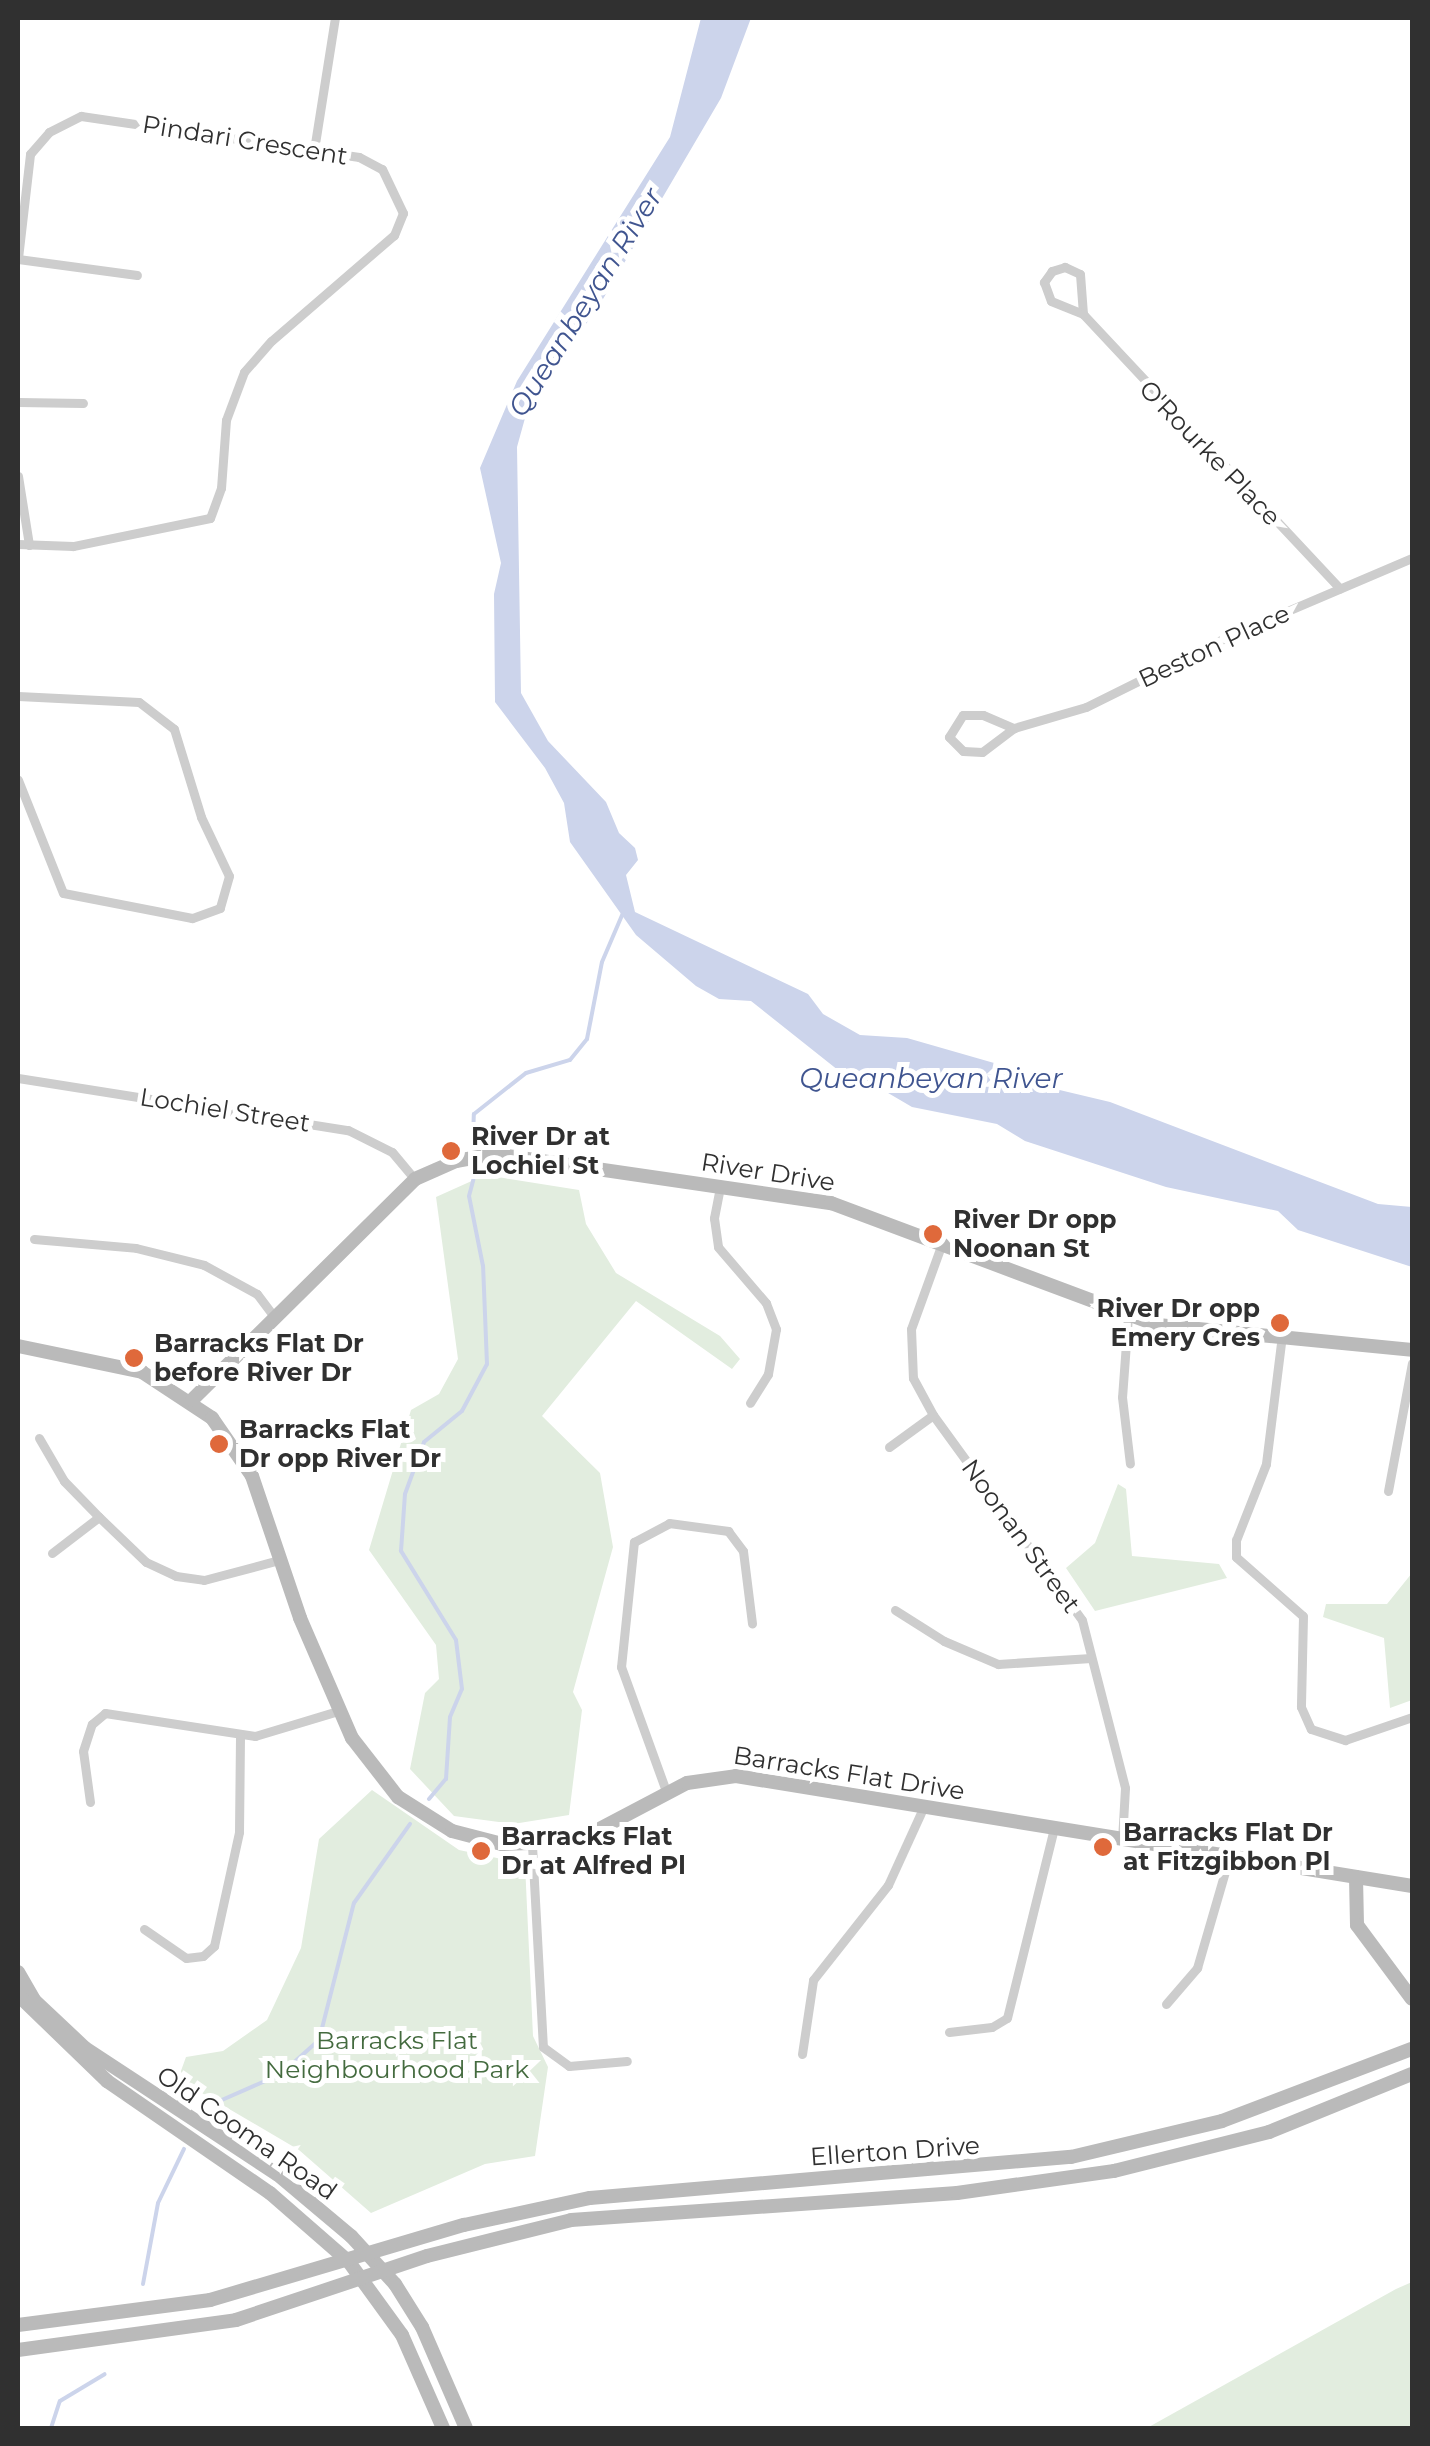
<!DOCTYPE html>
<html>
<head>
<meta charset="utf-8">
<style>
  body { margin:0 }
  #map { position:relative; width:1430px; height:2446px; overflow:hidden; background:#fff; font-family:Montserrat,sans-serif }
  div>[style] { position:absolute }
  [style*='--x'] { left:calc(var(--x)*1px); top:calc(var(--y)*1px); width:calc(var(--w)*1px); rotate:calc(var(--a)*1deg) }
  .green>* { inset:0; background:#e2eddf }
  .water>* { inset:0; background:#ccd4eb }
  .stream>* { height:4px; margin:-2px; padding:0 2px; transform-origin:2px; border-radius:2px; background:#ccd4eb }
  .street>* { height:9px; margin:-4.5px; padding:0 4.5px; transform-origin:4.5px; border-radius:4.5px; background:#cdcdcd }
  .secondary>* { height:14px; margin:-7px; padding:0 7px; transform-origin:7px; border-radius:7px; background:#bababa }
  .dots>* { width:28px; height:28px; translate:-50% -50%; box-sizing:border-box; border:5px solid #fff; border-radius:50% }
  span { translate:-50% -50%; white-space:nowrap; text-align:center; line-height:1.15; -webkit-text-stroke:10px #fff; paint-order:stroke }
  .street-label { font-size:25px; color:#303030 }
  .poi-label { font-size:25px; color:#303030; font-weight:700 }
  .left { translate:0 -50%; text-align:left }
  .right { translate:-100% -50%; text-align:right }
  .park-label { font-size:25px; color:#446b3f }
  .water-label { font-size:28px; color:#405590; font-style:italic }
  .frame { position:absolute; inset:0; border:20px solid #303030; pointer-events:none }
</style>
</head>
<body>
<div id="map">
  <div class="green">
    <i style="clip-path:polygon(485px 1175px,579px 1190px,586px 1224px,616px 1273px,720px 1336px,740px 1359px,732px 1369px,636px 1301px,542px 1416px,600px 1473px,613px 1547px,573px 1692px,582px 1710px,569px 1815px,513px 1824px,454px 1816px,410px 1769px,425px 1693px,439px 1679px,436px 1645px,369px 1550px,411px 1410px,439px 1394px,458px 1359px,436px 1197px)"></i>
    <i style="clip-path:polygon(1118px 1484px,1126px 1489px,1132px 1556px,1219px 1564px,1227px 1578px,1095px 1611px,1066px 1568px,1095px 1543px)"></i>
    <i style="clip-path:polygon(1412px 1573px,1412px 1700px,1390px 1708px,1384px 1638px,1323px 1617px,1326px 1604px,1387px 1604px)"></i>
    <i style="clip-path:polygon(372px 1790px,459px 1850px,525px 1864px,533px 2036px,548px 2067px,535px 2156px,485px 2164px,371px 2213px,299px 2150px,178px 2079px,186px 2057px,223px 2051px,267px 2020px,301px 1948px,319px 1839px)"></i>
    <i style="clip-path:polygon(1412px 2282px,1412px 2428px,1147px 2428px,1396px 2289px)"></i>
  </div>
  <div class="water">
    <i style="clip-path:polygon(701px 18px,751px 18px,721px 98px,603px 299px,527px 411px,517px 447px,521px 693px,548px 741px,606px 802px,619px 833px,635px 848px,638px 860px,626px 875px,635px 912px,808px 994px,823px 1014px,860px 1035px,907px 1038px,1001px 1065px,1026px 1082px,1110px 1102px,1378px 1204px,1412px 1207px,1412px 1267px,1298px 1230px,1278px 1211px,1166px 1187px,1025px 1141px,997px 1124px,912px 1107px,871px 1083px,853px 1082px,751px 1001px,719px 999px,696px 986px,636px 935px,570px 842px,564px 803px,545px 768px,495px 702px,494px 594px,501px 563px,480px 468px,517px 381px,670px 137px)"></i>
  </div>
  <div class="stream">
    <i style="--x:473;--y:1138;--w:24;--a:-88"></i>
    <i style="--x:474;--y:1114;--w:66;--a:-38.3"></i>
    <i style="--x:526;--y:1073;--w:46;--a:-16.5"></i>
    <i style="--x:570;--y:1060;--w:27;--a:-51"></i>
    <i style="--x:587;--y:1039;--w:78;--a:-79"></i>
    <i style="--x:602;--y:962;--w:53;--a:-66.8"></i>
    <i style="--x:429;--y:1799;--w:26;--a:-50"></i>
    <i style="--x:446;--y:1779;--w:62;--a:-86.3"></i>
    <i style="--x:450;--y:1717;--w:30;--a:-67"></i>
    <i style="--x:462;--y:1689;--w:49;--a:-97"></i>
    <i style="--x:456;--y:1640;--w:105;--a:-121.7"></i>
    <i style="--x:401;--y:1551;--w:57;--a:-86"></i>
    <i style="--x:405;--y:1494;--w:55;--a:-69.9"></i>
    <i style="--x:424;--y:1442;--w:49;--a:-39.2"></i>
    <i style="--x:462;--y:1411;--w:53;--a:-62"></i>
    <i style="--x:487;--y:1364;--w:98;--a:-92.3"></i>
    <i style="--x:483;--y:1266;--w:71;--a:-101.3"></i>
    <i style="--x:469;--y:1196;--w:24;--a:-75"></i>
    <i style="--x:215;--y:2103;--w:72;--a:-23.7"></i>
    <i style="--x:281;--y:2074;--w:51;--a:-41.8"></i>
    <i style="--x:319;--y:2040;--w:141;--a:-75.7"></i>
    <i style="--x:354;--y:1903;--w:97;--a:-54.7"></i>
    <i style="--x:143;--y:2284;--w:82;--a:-79.5"></i>
    <i style="--x:158;--y:2203;--w:60;--a:-64.3"></i>
    <i style="--x:51;--y:2428;--w:28;--a:-72"></i>
    <i style="--x:60;--y:2401;--w:52;--a:-31"></i>
  </div>
  <div class="street">
    <i style="--x:314;--y:150;--w:134;--a:-81"></i>
    <i style="--x:18;--y:258;--w:105;--a:-83.4"></i>
    <i style="--x:30;--y:154;--w:29;--a:-49"></i>
    <i style="--x:49;--y:132;--w:36;--a:-27"></i>
    <i style="--x:81;--y:116;--w:281;--a:8.4"></i>
    <i style="--x:359;--y:157;--w:26;--a:28"></i>
    <i style="--x:382;--y:169;--w:49;--a:64.5"></i>
    <i style="--x:403;--y:213;--w:24;--a:112"></i>
    <i style="--x:394;--y:235;--w:162;--a:139.2"></i>
    <i style="--x:271;--y:341;--w:41;--a:131.1"></i>
    <i style="--x:244;--y:372;--w:51;--a:110.6"></i>
    <i style="--x:226;--y:420;--w:68;--a:94.2"></i>
    <i style="--x:221;--y:488;--w:32;--a:110"></i>
    <i style="--x:210;--y:518;--w:140;--a:168.4"></i>
    <i style="--x:73;--y:546;--w:55;--a:-177.9"></i>
    <i style="--x:18;--y:259;--w:120;--a:7.7"></i>
    <i style="--x:1083;--y:314;--w:40;--a:-94.3"></i>
    <i style="--x:1080;--y:274;--w:17;--a:-155"></i>
    <i style="--x:1065;--y:267;--w:14;--a:163"></i>
    <i style="--x:1052;--y:271;--w:14;--a:126"></i>
    <i style="--x:1044;--y:282;--w:20;--a:70"></i>
    <i style="--x:1051;--y:301;--w:35;--a:22"></i>
    <i style="--x:1083;--y:314;--w:376;--a:46.9"></i>
    <i style="--x:18;--y:402;--w:65;--a:0.9"></i>
    <i style="--x:18;--y:476;--w:70;--a:80.9"></i>
    <i style="--x:18;--y:696;--w:121;--a:2.8"></i>
    <i style="--x:139;--y:702;--w:44;--a:37.6"></i>
    <i style="--x:174;--y:729;--w:92;--a:72.9"></i>
    <i style="--x:201;--y:817;--w:65;--a:64.6"></i>
    <i style="--x:229;--y:876;--w:33;--a:106"></i>
    <i style="--x:220;--y:908;--w:30;--a:160"></i>
    <i style="--x:192;--y:918;--w:131;--a:-169"></i>
    <i style="--x:63;--y:893;--w:122;--a:-111.7"></i>
    <i style="--x:963;--y:715;--w:20;--a:0"></i>
    <i style="--x:983;--y:715;--w:34;--a:23"></i>
    <i style="--x:1014;--y:728;--w:40;--a:143"></i>
    <i style="--x:982;--y:752;--w:19;--a:-177"></i>
    <i style="--x:963;--y:751;--w:20;--a:-135"></i>
    <i style="--x:949;--y:737;--w:26;--a:-58"></i>
    <i style="--x:1014;--y:728;--w:75;--a:-16.3"></i>
    <i style="--x:1086;--y:707;--w:160;--a:-26.4"></i>
    <i style="--x:1229;--y:636;--w:199;--a:-23.1"></i>
    <i style="--x:18;--y:1078;--w:334;--a:9"></i>
    <i style="--x:348;--y:1130;--w:49;--a:26.6"></i>
    <i style="--x:392;--y:1152;--w:35;--a:50"></i>
    <i style="--x:720;--y:1187;--w:32;--a:101"></i>
    <i style="--x:714;--y:1218;--w:29;--a:82"></i>
    <i style="--x:718;--y:1247;--w:74;--a:49.4"></i>
    <i style="--x:766;--y:1303;--w:28;--a:69"></i>
    <i style="--x:776;--y:1329;--w:46;--a:100.1"></i>
    <i style="--x:768;--y:1374;--w:34;--a:122"></i>
    <i style="--x:34;--y:1239;--w:102;--a:5"></i>
    <i style="--x:136;--y:1248;--w:70;--a:14"></i>
    <i style="--x:204;--y:1265;--w:60;--a:28.7"></i>
    <i style="--x:257;--y:1294;--w:26;--a:53"></i>
    <i style="--x:941;--y:1246;--w:88;--a:109.9"></i>
    <i style="--x:911;--y:1329;--w:49;--a:87.7"></i>
    <i style="--x:913;--y:1378;--w:42;--a:61.6"></i>
    <i style="--x:933;--y:1415;--w:253;--a:54"></i>
    <i style="--x:1082;--y:1620;--w:173;--a:75.6"></i>
    <i style="--x:1125;--y:1788;--w:52;--a:93.3"></i>
    <i style="--x:1128;--y:1316;--w:81;--a:94.2"></i>
    <i style="--x:1122;--y:1397;--w:67;--a:83.2"></i>
    <i style="--x:1282;--y:1335;--w:130;--a:97.1"></i>
    <i style="--x:1266;--y:1464;--w:82;--a:111.5"></i>
    <i style="--x:1236;--y:1540;--w:17;--a:90"></i>
    <i style="--x:1236;--y:1557;--w:89;--a:41.4"></i>
    <i style="--x:1303;--y:1616;--w:91;--a:91.3"></i>
    <i style="--x:1301;--y:1707;--w:24;--a:66"></i>
    <i style="--x:1311;--y:1729;--w:36;--a:18"></i>
    <i style="--x:1345;--y:1740;--w:71;--a:-18.9"></i>
    <i style="--x:39;--y:1438;--w:50;--a:59.8"></i>
    <i style="--x:64;--y:1481;--w:50;--a:45.8"></i>
    <i style="--x:889;--y:1447;--w:54;--a:-36"></i>
    <i style="--x:1388;--y:1491;--w:130;--a:-79.4"></i>
    <i style="--x:52;--y:1553;--w:59;--a:-37.5"></i>
    <i style="--x:99;--y:1517;--w:65;--a:43.8"></i>
    <i style="--x:146;--y:1562;--w:33;--a:25"></i>
    <i style="--x:176;--y:1576;--w:28;--a:8"></i>
    <i style="--x:204;--y:1580;--w:78;--a:-14.9"></i>
    <i style="--x:895;--y:1610;--w:58;--a:32.3"></i>
    <i style="--x:944;--y:1641;--w:59;--a:23.1"></i>
    <i style="--x:998;--y:1664;--w:93;--a:-3.7"></i>
    <i style="--x:666;--y:1791;--w:132;--a:-109.9"></i>
    <i style="--x:621;--y:1667;--w:126;--a:-84.1"></i>
    <i style="--x:634;--y:1542;--w:40;--a:-28"></i>
    <i style="--x:669;--y:1523;--w:60;--a:7.7"></i>
    <i style="--x:728;--y:1531;--w:25;--a:53"></i>
    <i style="--x:743;--y:1551;--w:73;--a:82.9"></i>
    <i style="--x:90;--y:1802;--w:51;--a:-97.8"></i>
    <i style="--x:83;--y:1751;--w:28;--a:-72"></i>
    <i style="--x:92;--y:1724;--w:17;--a:-40"></i>
    <i style="--x:105;--y:1713;--w:152;--a:8.7"></i>
    <i style="--x:255;--y:1736;--w:87;--a:-16.8"></i>
    <i style="--x:532;--y:1845;--w:202;--a:86.9"></i>
    <i style="--x:543;--y:2047;--w:32;--a:36"></i>
    <i style="--x:569;--y:2066;--w:58;--a:-4.9"></i>
    <i style="--x:144;--y:1929;--w:51;--a:34.6"></i>
    <i style="--x:186;--y:1958;--w:17;--a:-7"></i>
    <i style="--x:203;--y:1956;--w:15;--a:-42"></i>
    <i style="--x:214;--y:1946;--w:117;--a:-77.6"></i>
    <i style="--x:239;--y:1832;--w:97;--a:-89.4"></i>
    <i style="--x:1166;--y:2004;--w:48;--a:-49.3"></i>
    <i style="--x:1197;--y:1968;--w:115;--a:-73.8"></i>
    <i style="--x:949;--y:2032;--w:43;--a:-6.6"></i>
    <i style="--x:992;--y:2027;--w:17;--a:-31"></i>
    <i style="--x:1007;--y:2018;--w:196;--a:-76.1"></i>
    <i style="--x:802;--y:2054;--w:75;--a:-81.5"></i>
    <i style="--x:813;--y:1980;--w:121;--a:-51.7"></i>
    <i style="--x:888;--y:1885;--w:87;--a:-65.5"></i>
  </div>
  <div class="secondary">
    <i style="--x:18;--y:1346;--w:127;--a:11.8"></i>
    <i style="--x:142;--y:1372;--w:84;--a:33.3"></i>
    <i style="--x:212;--y:1418;--w:70;--a:55.4"></i>
    <i style="--x:252;--y:1476;--w:150;--a:71.3"></i>
    <i style="--x:300;--y:1618;--w:131;--a:66.6"></i>
    <i style="--x:352;--y:1738;--w:75;--a:52.1"></i>
    <i style="--x:398;--y:1797;--w:64;--a:32.2"></i>
    <i style="--x:452;--y:1831;--w:52;--a:14.6"></i>
    <i style="--x:502;--y:1844;--w:58;--a:-2"></i>
    <i style="--x:560;--y:1842;--w:33;--a:-16"></i>
    <i style="--x:592;--y:1833;--w:107;--a:-27.8"></i>
    <i style="--x:687;--y:1783;--w:49;--a:-8.1"></i>
    <i style="--x:736;--y:1776;--w:685;--a:9.24"></i>
    <i style="--x:192;--y:1400;--w:314;--a:-44.7"></i>
    <i style="--x:415;--y:1179;--w:45;--a:-23.7"></i>
    <i style="--x:456;--y:1161;--w:39;--a:-10"></i>
    <i style="--x:494;--y:1154;--w:341;--a:8.3"></i>
    <i style="--x:831;--y:1203;--w:349;--a:20.5"></i>
    <i style="--x:1158;--y:1325;--w:255;--a:5.6"></i>
    <i style="--x:1356;--y:1877;--w:48;--a:88.8"></i>
    <i style="--x:1357;--y:1925;--w:92;--a:53.4"></i>
    <i style="--x:18;--y:1972;--w:32;--a:60"></i>
    <i style="--x:34;--y:2000;--w:70;--a:43.3"></i>
    <i style="--x:85;--y:2048;--w:230;--a:33.3"></i>
    <i style="--x:277;--y:2174;--w:97;--a:40"></i>
    <i style="--x:351;--y:2236;--w:65;--a:47.5"></i>
    <i style="--x:395;--y:2284;--w:51;--a:57.9"></i>
    <i style="--x:422;--y:2327;--w:110;--a:66.5"></i>
    <i style="--x:18;--y:1995;--w:124;--a:44"></i>
    <i style="--x:107;--y:2081;--w:198;--a:34.5"></i>
    <i style="--x:270;--y:2193;--w:105;--a:41.1"></i>
    <i style="--x:349;--y:2262;--w:90;--a:54"></i>
    <i style="--x:402;--y:2335;--w:102;--a:66.2"></i>
    <i style="--x:18;--y:2325;--w:194;--a:-7.4"></i>
    <i style="--x:210;--y:2300;--w:265;--a:-16.5"></i>
    <i style="--x:464;--y:2225;--w:129;--a:-12.1"></i>
    <i style="--x:590;--y:2198;--w:483;--a:-4.9"></i>
    <i style="--x:1071;--y:2157;--w:155;--a:-13.4"></i>
    <i style="--x:1222;--y:2121;--w:203;--a:-20.8"></i>
    <i style="--x:18;--y:2350;--w:220;--a:-7.8"></i>
    <i style="--x:236;--y:2320;--w:201;--a:-18.5"></i>
    <i style="--x:427;--y:2256;--w:148;--a:-14"></i>
    <i style="--x:571;--y:2220;--w:387;--a:-4"></i>
    <i style="--x:957;--y:2193;--w:159;--a:-8"></i>
    <i style="--x:1114;--y:2171;--w:160;--a:-14.1"></i>
    <i style="--x:1269;--y:2132;--w:154;--a:-22.1"></i>
  </div>
  <div class="dots">
    <i style="left:451px;top:1151px;background:#df693b"></i>
    <i style="left:933px;top:1234px;background:#df693b"></i>
    <i style="left:1280px;top:1323px;background:#df693b"></i>
    <i style="left:134px;top:1358px;background:#df693b"></i>
    <i style="left:219px;top:1444px;background:#df693b"></i>
    <i style="left:1103px;top:1847px;background:#df693b"></i>
    <i style="left:481px;top:1851px;background:#df693b"></i>
  </div>
  <div class="street-label">
    <span style="left:245px;top:140px;rotate:9deg">Pindari Crescent</span>
    <span style="left:1210px;top:453px;rotate:46deg">O'Rourke Place</span>
    <span style="left:1214px;top:646px;rotate:-25deg">Beston Place</span>
    <span style="left:225px;top:1110px;rotate:9deg">Lochiel Street</span>
    <span style="left:768px;top:1172px;rotate:9deg">River Drive</span>
    <span style="left:1021px;top:1536px;rotate:54deg">Noonan Street</span>
    <span style="left:849px;top:1773px;rotate:9deg">Barracks Flat Drive</span>
    <span style="left:247px;top:2133px;rotate:35deg">Old Cooma Road</span>
    <span style="left:895px;top:2151px;rotate:-4deg">Ellerton Drive</span>
  </div>
  <div class="poi-label">
    <span class="left" style="left:471px;top:1151px">River Dr at<br>Lochiel St</span>
    <span class="left" style="left:953px;top:1234px">River Dr opp<br>Noonan St</span>
    <span class="right" style="left:1260px;top:1323px">River Dr opp<br>Emery Cres</span>
    <span class="left" style="left:154px;top:1358px">Barracks Flat Dr<br>before River Dr</span>
    <span class="left" style="left:239px;top:1444px">Barracks Flat<br>Dr opp River Dr</span>
    <span class="left" style="left:1123px;top:1847px">Barracks Flat Dr<br>at Fitzgibbon Pl</span>
    <span class="left" style="left:501px;top:1851px">Barracks Flat<br>Dr at Alfred Pl</span>
  </div>
  <div class="park-label">
    <span style="left:397px;top:2055px">Barracks Flat<br>Neighbourhood Park</span>
  </div>
  <div class="water-label">
    <span style="left:585px;top:302px;rotate:-58deg">Queanbeyan River</span>
    <span style="left:931px;top:1078px">Queanbeyan River</span>
  </div>
  <div class="frame"></div>
</div>
</body>
</html>
